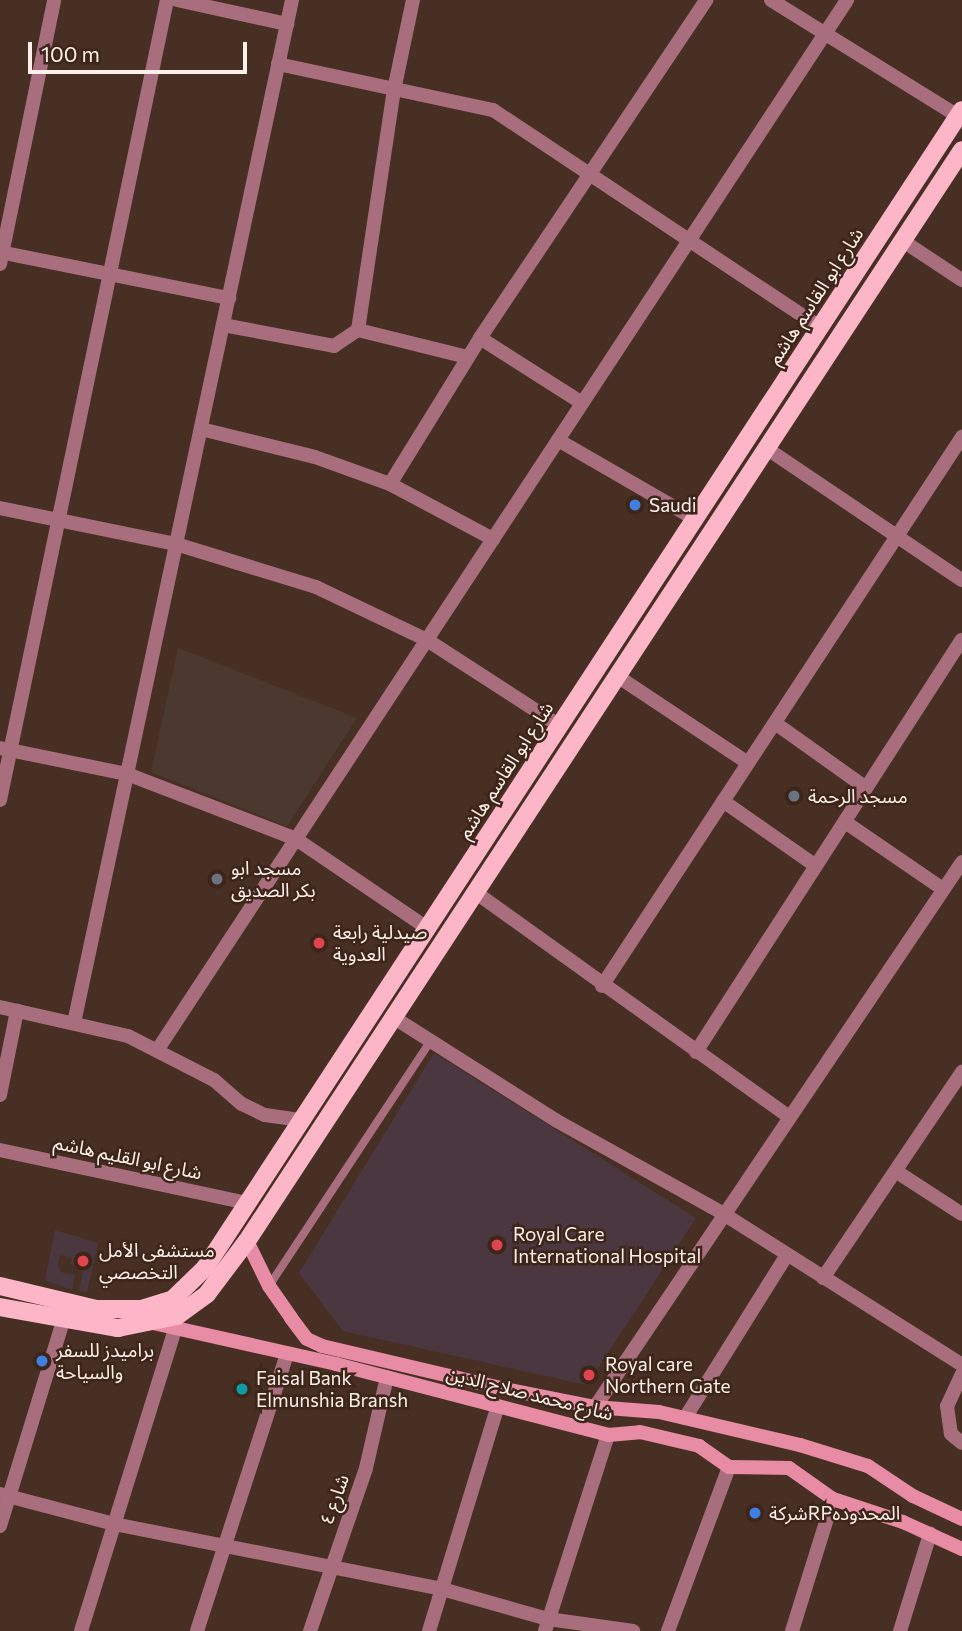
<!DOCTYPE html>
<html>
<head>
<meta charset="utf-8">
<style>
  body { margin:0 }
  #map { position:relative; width:962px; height:1631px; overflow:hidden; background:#482f23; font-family:Commissioner,"Noto Sans Arabic",sans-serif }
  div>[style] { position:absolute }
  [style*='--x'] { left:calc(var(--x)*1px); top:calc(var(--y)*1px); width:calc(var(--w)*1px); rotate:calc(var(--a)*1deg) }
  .education>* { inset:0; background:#4b3930 }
  .medical>* { inset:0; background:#4b373f }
  .lane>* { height:8px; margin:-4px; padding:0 4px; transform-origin:4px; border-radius:4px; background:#a86e7e }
  .street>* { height:14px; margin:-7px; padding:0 7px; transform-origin:7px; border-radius:7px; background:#a86e7e }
  .secondary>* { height:14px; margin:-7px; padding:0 7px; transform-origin:7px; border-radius:7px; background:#e88ca6 }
  .primary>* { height:18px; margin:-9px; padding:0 9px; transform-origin:9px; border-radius:9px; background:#fdb5c8 }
  .dots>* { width:19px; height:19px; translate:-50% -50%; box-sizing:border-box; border:4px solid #3d2519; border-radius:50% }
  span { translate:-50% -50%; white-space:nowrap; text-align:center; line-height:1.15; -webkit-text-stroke:5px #3d2519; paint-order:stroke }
  .street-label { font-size:19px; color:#fef1ea }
  .poi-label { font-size:19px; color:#fef1ea }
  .left { translate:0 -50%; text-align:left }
  .scale { position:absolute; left:28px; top:42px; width:219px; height:32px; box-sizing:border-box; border:4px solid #fef1ea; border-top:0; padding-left:9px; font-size:21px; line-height:24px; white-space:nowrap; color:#fef1ea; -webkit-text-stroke:5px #3d2519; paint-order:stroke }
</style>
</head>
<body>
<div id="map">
  <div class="education">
    <i style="clip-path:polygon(178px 648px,357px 718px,287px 826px,151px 772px)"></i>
  </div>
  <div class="medical">
    <i style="clip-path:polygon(434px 1053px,696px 1218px,587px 1385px,343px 1331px,299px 1273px)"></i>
    <i style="clip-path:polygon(55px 1230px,98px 1243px,87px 1292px,79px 1290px,83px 1272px,71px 1264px,72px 1258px,60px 1255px,58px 1264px,61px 1272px,75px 1275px,72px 1290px,45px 1280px)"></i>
  </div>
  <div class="lane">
    <i style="--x:269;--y:1286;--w:291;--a:-56.6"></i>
  </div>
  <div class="street">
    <i style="--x:177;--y:0;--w:113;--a:12.3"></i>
    <i style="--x:771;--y:0;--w:220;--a:31.8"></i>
    <i style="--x:278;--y:64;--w:220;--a:12.1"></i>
    <i style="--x:493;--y:110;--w:392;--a:33.6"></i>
    <i style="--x:903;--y:241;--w:71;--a:33.5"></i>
    <i style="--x:0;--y:252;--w:234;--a:11.4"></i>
    <i style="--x:0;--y:264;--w:269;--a:-78.4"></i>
    <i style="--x:223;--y:325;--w:113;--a:10.7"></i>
    <i style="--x:334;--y:346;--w:29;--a:-34"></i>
    <i style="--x:358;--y:330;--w:112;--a:13.9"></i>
    <i style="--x:358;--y:330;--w:243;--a:-81.5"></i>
    <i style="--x:394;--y:90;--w:92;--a:-78.1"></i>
    <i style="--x:480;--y:338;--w:121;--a:32.5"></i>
    <i style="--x:201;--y:429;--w:117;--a:13.8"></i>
    <i style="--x:315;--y:457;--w:80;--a:19.8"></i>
    <i style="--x:390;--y:484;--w:117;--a:28.1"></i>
    <i style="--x:558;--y:440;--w:158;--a:30"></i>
    <i style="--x:766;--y:448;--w:236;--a:34"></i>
    <i style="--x:390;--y:484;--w:172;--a:-58.3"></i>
    <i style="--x:480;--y:338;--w:407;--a:-56.2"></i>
    <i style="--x:0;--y:508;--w:180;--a:11.6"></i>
    <i style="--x:176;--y:544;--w:146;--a:17.1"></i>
    <i style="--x:316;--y:587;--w:123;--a:25.5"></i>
    <i style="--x:427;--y:640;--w:158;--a:32.9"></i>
    <i style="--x:617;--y:676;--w:157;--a:33.6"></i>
    <i style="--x:775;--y:723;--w:112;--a:35.5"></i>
    <i style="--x:0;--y:748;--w:130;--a:11.6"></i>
    <i style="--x:127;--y:774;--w:181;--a:21"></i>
    <i style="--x:296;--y:839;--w:158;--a:34.2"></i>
    <i style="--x:0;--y:800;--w:817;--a:-78.21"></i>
    <i style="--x:723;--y:801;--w:113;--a:35"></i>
    <i style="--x:845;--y:822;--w:119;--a:34.4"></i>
    <i style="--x:475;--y:892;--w:385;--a:35.6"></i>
    <i style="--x:602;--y:986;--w:657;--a:-56.75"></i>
    <i style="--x:0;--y:1007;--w:131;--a:12.8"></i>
    <i style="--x:128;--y:1036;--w:97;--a:27.1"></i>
    <i style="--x:214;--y:1080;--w:37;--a:41"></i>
    <i style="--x:242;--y:1104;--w:25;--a:26"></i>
    <i style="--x:265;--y:1115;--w:37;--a:8"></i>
    <i style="--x:393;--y:1017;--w:194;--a:32.4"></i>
    <i style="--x:557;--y:1121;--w:189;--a:29.1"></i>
    <i style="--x:722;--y:1213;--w:284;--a:32.3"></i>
    <i style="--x:74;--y:1023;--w:1046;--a:-77.97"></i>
    <i style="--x:158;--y:1049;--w:1255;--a:-56.7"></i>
    <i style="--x:696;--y:1052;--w:490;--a:-57.2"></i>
    <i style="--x:0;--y:1095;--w:86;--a:-78.6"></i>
    <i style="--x:0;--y:1150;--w:254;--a:12.1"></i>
    <i style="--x:897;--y:1172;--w:77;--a:32.9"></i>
    <i style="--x:823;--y:1278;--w:249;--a:-56"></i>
    <i style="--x:962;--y:1374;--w:35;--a:115"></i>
    <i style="--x:947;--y:1406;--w:28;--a:82"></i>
    <i style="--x:951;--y:1434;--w:14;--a:39"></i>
    <i style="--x:595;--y:1407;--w:657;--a:-56.04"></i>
    <i style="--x:685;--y:1418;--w:192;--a:-58"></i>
    <i style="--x:0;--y:1494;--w:118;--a:14.7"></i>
    <i style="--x:114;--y:1524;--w:334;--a:11.2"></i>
    <i style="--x:442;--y:1589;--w:110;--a:15.8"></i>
    <i style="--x:548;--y:1619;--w:86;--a:8"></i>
    <i style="--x:0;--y:1526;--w:214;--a:-72.9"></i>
    <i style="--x:81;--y:1631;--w:316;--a:-72.7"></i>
    <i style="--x:197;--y:1631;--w:291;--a:-72"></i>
    <i style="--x:310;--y:1631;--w:172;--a:-71"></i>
    <i style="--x:366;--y:1468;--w:93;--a:-77"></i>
    <i style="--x:429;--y:1631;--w:235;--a:-73"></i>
    <i style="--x:545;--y:1631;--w:206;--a:-72.2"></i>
    <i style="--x:668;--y:1631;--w:175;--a:-69.6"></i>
    <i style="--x:792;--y:1631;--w:138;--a:-72.7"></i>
    <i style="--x:900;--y:1631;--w:102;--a:-72.8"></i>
  </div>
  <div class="secondary">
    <i style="--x:247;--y:1241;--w:50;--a:63.9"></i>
    <i style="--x:269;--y:1286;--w:39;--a:55"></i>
    <i style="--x:291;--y:1318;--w:26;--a:53"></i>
    <i style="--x:307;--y:1339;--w:17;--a:25"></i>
    <i style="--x:322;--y:1346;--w:193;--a:13.2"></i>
    <i style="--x:510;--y:1390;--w:87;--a:11.3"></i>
    <i style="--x:595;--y:1407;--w:64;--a:4.5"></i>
    <i style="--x:659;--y:1412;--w:145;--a:13.2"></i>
    <i style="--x:800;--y:1445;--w:71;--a:17.2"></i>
    <i style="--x:868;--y:1466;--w:54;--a:33.7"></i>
    <i style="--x:913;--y:1496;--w:54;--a:25.1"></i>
    <i style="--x:153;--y:1323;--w:188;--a:12.6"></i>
    <i style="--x:336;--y:1364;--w:281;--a:14.6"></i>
    <i style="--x:608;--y:1435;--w:32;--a:-5"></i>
    <i style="--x:640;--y:1432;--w:61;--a:13.3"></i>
    <i style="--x:699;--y:1446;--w:37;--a:35"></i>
    <i style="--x:729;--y:1467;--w:60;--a:1"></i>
    <i style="--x:789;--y:1468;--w:54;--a:35.2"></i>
    <i style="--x:833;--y:1499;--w:74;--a:18.2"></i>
    <i style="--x:903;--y:1522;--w:65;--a:24.6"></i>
  </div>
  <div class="primary">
    <i style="--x:0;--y:1286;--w:99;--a:13.5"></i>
    <i style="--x:96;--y:1309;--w:45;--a:0"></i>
    <i style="--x:141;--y:1309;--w:34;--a:-17"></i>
    <i style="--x:173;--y:1299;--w:45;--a:-44.1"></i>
    <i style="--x:205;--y:1268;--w:1383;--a:-56.83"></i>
    <i style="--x:0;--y:1307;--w:120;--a:10.1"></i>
    <i style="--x:118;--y:1328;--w:60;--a:-11.5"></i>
    <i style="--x:177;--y:1316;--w:37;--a:-36"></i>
    <i style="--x:207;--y:1294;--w:66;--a:-53"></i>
    <i style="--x:247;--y:1241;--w:1304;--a:-56.76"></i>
  </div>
  <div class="dots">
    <i style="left:635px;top:505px;background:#3f7fe0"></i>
    <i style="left:794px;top:796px;background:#6b7280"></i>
    <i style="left:217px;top:879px;background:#6b7280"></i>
    <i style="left:319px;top:943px;background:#e0444e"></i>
    <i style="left:497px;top:1245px;background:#e0444e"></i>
    <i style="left:83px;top:1261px;background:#e0444e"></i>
    <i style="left:42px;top:1361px;background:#3f7fe0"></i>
    <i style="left:589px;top:1375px;background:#e0444e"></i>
    <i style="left:242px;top:1389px;background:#0f9aa8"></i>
    <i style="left:755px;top:1513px;background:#3f7fe0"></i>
  </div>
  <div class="street-label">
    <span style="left:815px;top:296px;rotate:-57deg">شارع ابو القاسم هاشم</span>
    <span style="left:505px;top:770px;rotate:-57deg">شارع ابو القاسم هاشم</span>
    <span style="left:128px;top:1157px;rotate:12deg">شارع ابو القليم هاشم</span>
    <span style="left:530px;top:1393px;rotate:14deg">شارع محمد صلاح الدين</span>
    <span style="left:334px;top:1499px;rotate:-70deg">شارع ٤</span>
  </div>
  <div class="poi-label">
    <span class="left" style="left:649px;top:505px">Saudi</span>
    <span class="left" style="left:808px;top:796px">مسجد الرحمة</span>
    <span class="left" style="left:231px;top:879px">مسجد ابو<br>بكر الصديق</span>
    <span class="left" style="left:333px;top:943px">صيدلية رابعة<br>العدوية</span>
    <span class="left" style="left:513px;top:1245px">Royal Care<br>International Hospital</span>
    <span class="left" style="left:99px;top:1261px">مستشفى الأمل<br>التخصصي</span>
    <span class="left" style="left:56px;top:1361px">براميدز للسفر<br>والسياحة</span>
    <span class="left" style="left:605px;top:1375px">Royal care<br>Northern Gate</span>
    <span class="left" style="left:256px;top:1389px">Faisal Bank<br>Elmunshia Bransh</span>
    <span class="left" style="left:769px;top:1513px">شركةRPالمحدوده</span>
  </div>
  <div class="scale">100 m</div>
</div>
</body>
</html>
